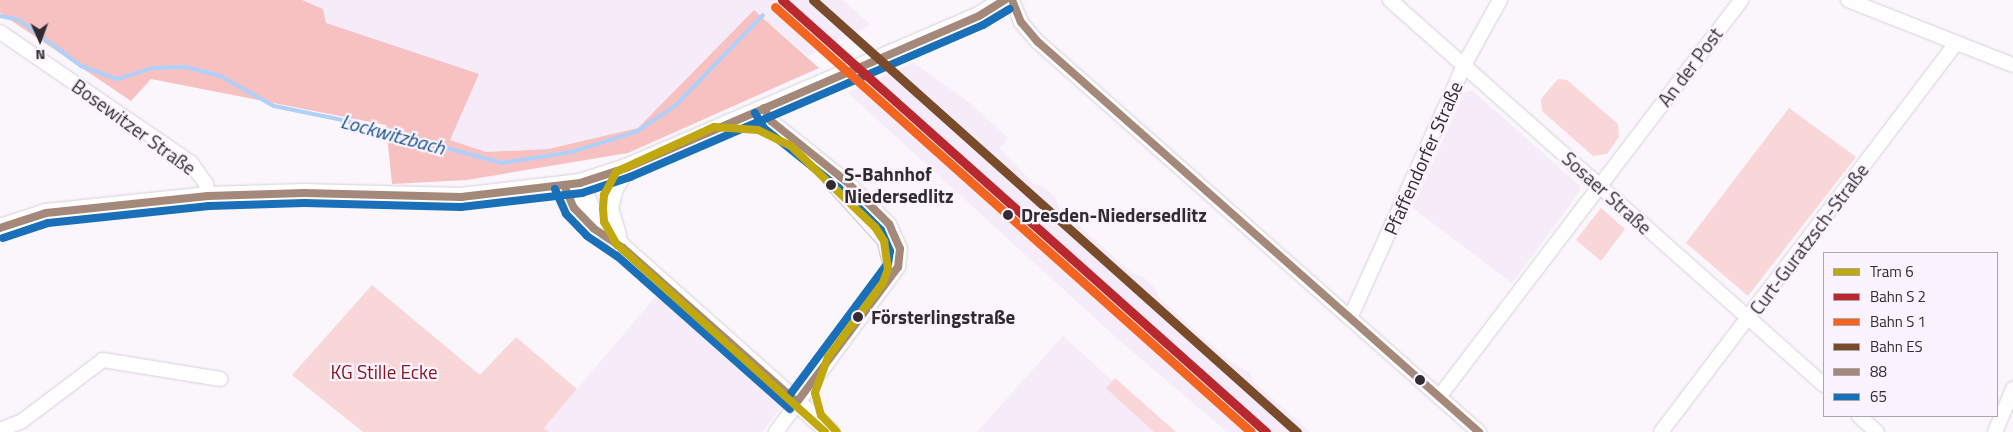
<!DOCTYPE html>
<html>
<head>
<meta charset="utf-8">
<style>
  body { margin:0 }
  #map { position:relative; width:2013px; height:432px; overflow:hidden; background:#faf6fc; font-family:"Titillium Web",sans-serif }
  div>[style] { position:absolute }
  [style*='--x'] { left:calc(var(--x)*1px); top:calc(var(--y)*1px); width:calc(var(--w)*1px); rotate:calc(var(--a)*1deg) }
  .built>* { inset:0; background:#f5ebf9 }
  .green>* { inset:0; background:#f9d6d7 }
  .forest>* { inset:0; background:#f7c1c1 }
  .stream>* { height:4px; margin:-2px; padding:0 2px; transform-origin:2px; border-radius:2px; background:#afd0f8 }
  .roads { filter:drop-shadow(0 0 1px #d5d1d7) drop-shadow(0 0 1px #d5d1d7) }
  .minor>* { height:14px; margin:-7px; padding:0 7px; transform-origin:7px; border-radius:7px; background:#fefeff }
  .tertiary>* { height:18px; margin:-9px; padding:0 9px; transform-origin:9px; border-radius:9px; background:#fefeff }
  .tram>* { height:1px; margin:-0.5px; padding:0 0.5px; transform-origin:0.5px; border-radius:0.5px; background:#c5c4c6 }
  .bus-1>* { height:8px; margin:-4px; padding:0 4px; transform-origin:4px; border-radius:4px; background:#a4897a }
  .bus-2>* { height:8px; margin:-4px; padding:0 4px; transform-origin:4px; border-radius:4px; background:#1a70b8 }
  .rail-1>* { height:9px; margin:-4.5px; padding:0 4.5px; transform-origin:4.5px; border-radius:4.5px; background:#b8282e }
  .rail-2>* { height:9px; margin:-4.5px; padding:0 4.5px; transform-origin:4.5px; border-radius:4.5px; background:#f36421 }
  .rail-3>* { height:9px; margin:-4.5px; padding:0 4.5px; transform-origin:4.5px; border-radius:4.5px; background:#7a4b2a }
  .tram-1>* { height:8px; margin:-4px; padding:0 4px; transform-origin:4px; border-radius:4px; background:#c1a80f }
  .dots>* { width:14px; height:14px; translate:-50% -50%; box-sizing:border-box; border:2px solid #fbf4fe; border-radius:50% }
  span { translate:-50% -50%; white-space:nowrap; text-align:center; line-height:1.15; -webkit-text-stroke:4.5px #fbf4fe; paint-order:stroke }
  .street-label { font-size:19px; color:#302c32 }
  .stop-label { font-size:19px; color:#302c32; font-weight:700 }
  .left { translate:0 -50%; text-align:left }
  .park-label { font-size:19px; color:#881720 }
  .water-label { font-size:20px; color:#175491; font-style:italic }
  .legend { position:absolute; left:1823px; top:252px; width:175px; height:165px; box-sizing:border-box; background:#fbf4fe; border:1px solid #aaa4ac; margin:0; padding:6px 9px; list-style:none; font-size:15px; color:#302c32 }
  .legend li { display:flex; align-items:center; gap:10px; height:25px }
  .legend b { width:25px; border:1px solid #aaa4ac }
  .north { position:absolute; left:15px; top:15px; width:50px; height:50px; -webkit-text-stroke:4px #fbf4fe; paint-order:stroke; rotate:178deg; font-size:14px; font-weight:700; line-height:20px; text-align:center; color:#302c32 }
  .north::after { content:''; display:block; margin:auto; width:18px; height:22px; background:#302c32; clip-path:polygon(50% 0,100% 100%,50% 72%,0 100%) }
</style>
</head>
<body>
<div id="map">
  <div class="built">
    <i style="clip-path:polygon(302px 0,843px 0,871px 25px,808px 56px,754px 10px,638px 128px,548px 149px,486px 152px,450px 140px,478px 74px,326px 23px,323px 9px)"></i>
    <i style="clip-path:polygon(913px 62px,971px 104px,1008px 138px,999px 148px,1034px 184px,1042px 186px,1055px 197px,1058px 207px,1133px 274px,1143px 277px,1155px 288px,1159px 298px,1231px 362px,1250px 373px,1254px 382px,1310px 432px,1227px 432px,1119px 340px,848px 93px)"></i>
    <i style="clip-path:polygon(1468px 91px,1473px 91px,1580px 186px,1580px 191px,1512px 283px,1413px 208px,1464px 93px)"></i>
    <i style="clip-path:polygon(656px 296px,781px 407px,762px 432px,549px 432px,544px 428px)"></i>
    <i style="clip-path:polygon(1063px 336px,1169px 432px,977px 432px)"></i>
  </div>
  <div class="green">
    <i style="clip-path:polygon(1558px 79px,1567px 80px,1618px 124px,1619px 137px,1607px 154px,1593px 156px,1542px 111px,1541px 99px)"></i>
    <i style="clip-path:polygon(1789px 108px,1856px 157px,1748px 296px,1686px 243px)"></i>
    <i style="clip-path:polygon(1601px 208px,1625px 229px,1601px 261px,1576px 240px)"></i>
    <i style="clip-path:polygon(372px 285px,480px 375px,516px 337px,577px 389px,544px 428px,549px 432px,363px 432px,292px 375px)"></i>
    <i style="clip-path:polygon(1115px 378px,1176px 432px,1154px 432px,1106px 388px)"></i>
  </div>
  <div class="forest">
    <i style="clip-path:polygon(0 0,302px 0,323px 9px,326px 23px,479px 74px,450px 140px,486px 152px,548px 149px,638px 128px,754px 10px,819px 68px,628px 153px,467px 180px,392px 184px,386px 125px,151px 79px,131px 101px,0 13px)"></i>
  </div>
  <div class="stream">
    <i style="--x:0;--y:16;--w:19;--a:12"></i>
    <i style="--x:19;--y:20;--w:77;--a:36.6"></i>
    <i style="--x:81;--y:66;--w:38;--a:20"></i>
    <i style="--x:117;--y:79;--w:38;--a:-17"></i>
    <i style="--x:153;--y:68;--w:32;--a:-2"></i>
    <i style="--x:185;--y:67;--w:36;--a:14"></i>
    <i style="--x:220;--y:76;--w:62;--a:29.1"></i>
    <i style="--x:274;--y:106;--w:65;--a:11.5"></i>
    <i style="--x:338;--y:119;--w:170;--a:15"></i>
    <i style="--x:502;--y:163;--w:71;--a:-8.9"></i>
    <i style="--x:572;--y:152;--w:67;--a:-17.4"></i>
    <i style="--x:636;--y:132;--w:48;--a:-34"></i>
    <i style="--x:676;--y:105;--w:125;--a:-46"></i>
  </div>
  <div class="roads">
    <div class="minor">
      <i style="--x:1012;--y:0;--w:24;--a:68"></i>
      <i style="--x:1021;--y:22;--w:26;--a:50"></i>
      <i style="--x:1038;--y:42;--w:589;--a:41.49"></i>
      <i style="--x:1390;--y:0;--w:580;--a:41.58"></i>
      <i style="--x:1848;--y:0;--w:177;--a:21.5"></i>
      <i style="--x:0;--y:32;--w:232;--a:34.4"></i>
      <i style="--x:191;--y:163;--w:26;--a:54"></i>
      <i style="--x:206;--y:184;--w:12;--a:81"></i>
      <i style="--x:764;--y:108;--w:15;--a:62"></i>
      <i style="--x:771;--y:121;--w:96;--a:38.7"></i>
      <i style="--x:846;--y:181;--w:61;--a:45"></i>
      <i style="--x:889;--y:224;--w:27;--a:66"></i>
      <i style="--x:900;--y:249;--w:18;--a:96"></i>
      <i style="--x:898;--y:267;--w:205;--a:126.5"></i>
      <i style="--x:1350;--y:318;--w:277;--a:-65.7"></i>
      <i style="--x:1464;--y:65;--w:74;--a:-61"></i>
      <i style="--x:1439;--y:397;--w:499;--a:-52.7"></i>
      <i style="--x:1859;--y:416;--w:24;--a:42"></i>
      <i style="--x:0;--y:430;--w:24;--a:-22"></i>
      <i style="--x:22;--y:421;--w:101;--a:-37"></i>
      <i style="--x:103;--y:360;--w:119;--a:9.2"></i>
      <i style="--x:1661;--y:432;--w:487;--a:-52.8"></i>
      <i style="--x:1995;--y:432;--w:47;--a:-67.3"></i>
    </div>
    <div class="tertiary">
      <i style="--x:580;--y:183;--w:33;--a:67"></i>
      <i style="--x:593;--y:213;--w:46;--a:49.4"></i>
      <i style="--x:623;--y:248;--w:277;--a:41.6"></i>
      <i style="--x:564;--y:185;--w:25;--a:67"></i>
      <i style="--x:574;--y:208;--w:31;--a:45"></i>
      <i style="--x:0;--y:228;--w:48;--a:-18.1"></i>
      <i style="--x:46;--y:213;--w:163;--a:-6"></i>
      <i style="--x:208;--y:196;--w:96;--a:-1.8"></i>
      <i style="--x:304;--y:193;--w:157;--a:1.5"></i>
      <i style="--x:461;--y:197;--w:120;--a:-6.7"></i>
      <i style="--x:580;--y:183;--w:48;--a:-18.1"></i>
      <i style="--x:626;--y:168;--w:384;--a:-23.3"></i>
      <i style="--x:979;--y:16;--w:31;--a:-32"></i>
      <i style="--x:617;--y:235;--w:27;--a:-107"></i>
      <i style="--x:609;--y:209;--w:18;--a:-77"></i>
      <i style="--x:613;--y:191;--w:26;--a:-61"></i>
    </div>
  </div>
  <div class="tram">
    <i style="--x:808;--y:161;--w:38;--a:55"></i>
    <i style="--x:830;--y:192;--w:70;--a:47.9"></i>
    <i style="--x:877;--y:244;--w:25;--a:76"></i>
    <i style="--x:883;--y:268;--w:32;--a:108"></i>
  </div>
  <div class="bus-1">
    <i style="--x:1012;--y:0;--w:24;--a:68"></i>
    <i style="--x:1021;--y:22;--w:26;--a:50"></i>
    <i style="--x:1038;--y:42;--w:589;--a:41.49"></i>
    <i style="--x:764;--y:108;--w:15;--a:62"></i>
    <i style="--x:771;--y:121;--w:96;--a:38.7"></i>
    <i style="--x:846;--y:181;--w:61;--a:45"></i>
    <i style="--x:889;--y:224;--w:27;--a:66"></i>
    <i style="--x:900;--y:249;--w:18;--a:96"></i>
    <i style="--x:898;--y:267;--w:169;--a:126.8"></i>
    <i style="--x:564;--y:185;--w:25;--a:67"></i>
    <i style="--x:574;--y:208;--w:28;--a:46"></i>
    <i style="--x:593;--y:228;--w:36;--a:34"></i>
    <i style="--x:623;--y:248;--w:232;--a:41.5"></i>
    <i style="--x:0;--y:228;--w:48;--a:-18.1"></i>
    <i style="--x:46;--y:213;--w:163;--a:-6"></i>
    <i style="--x:208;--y:196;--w:96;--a:-1.8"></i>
    <i style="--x:304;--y:193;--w:157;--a:1.5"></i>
    <i style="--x:461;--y:197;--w:120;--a:-6.7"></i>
    <i style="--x:580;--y:183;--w:48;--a:-18.1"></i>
    <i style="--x:626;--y:168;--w:384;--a:-23.3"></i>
    <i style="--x:979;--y:16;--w:31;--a:-32"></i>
  </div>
  <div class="bus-2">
    <i style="--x:755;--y:113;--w:17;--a:59"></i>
    <i style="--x:764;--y:128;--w:96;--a:38.7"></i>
    <i style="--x:839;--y:188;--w:59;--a:45"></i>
    <i style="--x:881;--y:230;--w:23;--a:67"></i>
    <i style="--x:890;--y:251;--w:12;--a:99"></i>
    <i style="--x:888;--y:263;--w:166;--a:126.7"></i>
    <i style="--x:555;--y:189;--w:27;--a:66"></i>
    <i style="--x:566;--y:214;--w:30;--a:46"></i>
    <i style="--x:587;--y:236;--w:36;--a:34"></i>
    <i style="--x:617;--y:256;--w:231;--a:41.5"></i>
    <i style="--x:3;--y:238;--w:47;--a:-18.4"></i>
    <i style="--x:48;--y:223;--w:162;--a:-6"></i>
    <i style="--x:209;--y:206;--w:95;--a:-1.8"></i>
    <i style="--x:304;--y:203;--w:157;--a:1.5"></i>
    <i style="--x:461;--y:207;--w:122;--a:-6.6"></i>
    <i style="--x:582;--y:193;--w:51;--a:-18.4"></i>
    <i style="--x:630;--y:177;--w:384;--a:-23.3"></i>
    <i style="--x:983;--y:25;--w:31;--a:-31"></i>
  </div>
  <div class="rail-1">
    <i style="--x:782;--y:0;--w:649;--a:41.75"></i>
  </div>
  <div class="rail-2">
    <i style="--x:775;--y:7;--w:638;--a:41.76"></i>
  </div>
  <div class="rail-3">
    <i style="--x:813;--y:0;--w:649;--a:41.75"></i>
  </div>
  <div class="tram-1">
    <i style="--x:825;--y:432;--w:280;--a:-138"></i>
    <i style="--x:617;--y:245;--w:26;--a:-119"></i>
    <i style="--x:604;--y:222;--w:13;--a:-94"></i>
    <i style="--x:603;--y:209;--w:14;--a:-86"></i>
    <i style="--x:604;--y:195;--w:26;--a:-62"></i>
    <i style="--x:616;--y:172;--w:108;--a:-24.7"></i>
    <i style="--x:714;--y:127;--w:44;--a:3.9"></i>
    <i style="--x:758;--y:130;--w:37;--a:26"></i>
    <i style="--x:791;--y:146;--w:117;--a:44"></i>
    <i style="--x:875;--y:227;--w:17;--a:57"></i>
    <i style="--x:884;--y:241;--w:28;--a:82"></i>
    <i style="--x:888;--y:269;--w:15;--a:110"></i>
    <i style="--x:883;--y:283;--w:92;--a:126.6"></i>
    <i style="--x:828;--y:357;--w:38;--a:110"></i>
    <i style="--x:815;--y:393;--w:23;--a:75"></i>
    <i style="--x:821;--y:415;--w:23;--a:47"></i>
  </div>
  <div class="dots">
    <i style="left:831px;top:185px;background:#302c32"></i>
    <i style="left:1008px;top:215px;background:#302c32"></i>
    <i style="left:858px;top:317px;background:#302c32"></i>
    <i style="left:1420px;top:380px;background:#302c32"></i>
  </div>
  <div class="street-label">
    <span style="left:1690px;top:67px;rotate:-53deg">An der Post</span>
    <span style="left:134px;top:127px;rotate:36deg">Bosewitzer Straße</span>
    <span style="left:1423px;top:158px;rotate:-66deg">Pfaffendorfer Straße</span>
    <span style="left:1607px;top:193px;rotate:42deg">Sosaer Straße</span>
    <span style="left:1809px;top:239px;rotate:-53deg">Curt-Guratzsch-Straße</span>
  </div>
  <div class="stop-label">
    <span class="left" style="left:844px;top:185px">S-Bahnhof<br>Niedersedlitz</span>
    <span class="left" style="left:1021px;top:215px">Dresden-Niedersedlitz</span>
    <span class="left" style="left:871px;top:317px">Försterlingstraße</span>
  </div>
  <div class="park-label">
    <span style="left:384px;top:372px">KG Stille Ecke</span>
  </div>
  <div class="water-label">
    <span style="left:393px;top:134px;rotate:15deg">Lockwitzbach</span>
  </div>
  <ul class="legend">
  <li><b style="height:6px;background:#c1a80f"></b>Tram 6</li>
  <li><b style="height:6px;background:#b8282e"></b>Bahn S 2</li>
  <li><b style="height:6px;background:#f36421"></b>Bahn S 1</li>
  <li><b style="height:6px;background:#7a4b2a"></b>Bahn ES</li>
  <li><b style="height:6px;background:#a4897a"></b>88</li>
  <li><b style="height:6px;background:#1a70b8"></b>65</li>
  </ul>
  <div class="north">N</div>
</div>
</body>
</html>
